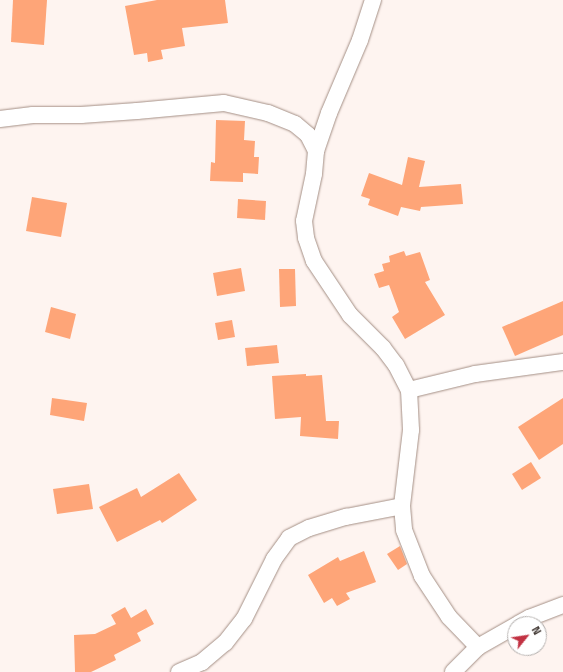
<!DOCTYPE html>
<html>
<head>
<meta charset="utf-8">
<style>
  body { margin:0 }
  #map { position:relative; width:563px; height:672px; overflow:hidden; background:#fef4f0; font-family:"Titillium Web",sans-serif }
  div>[style] { position:absolute }
  [style*='--x'] { left:calc(var(--x)*1px); top:calc(var(--y)*1px); width:calc(var(--w)*1px); rotate:calc(var(--a)*1deg) }
  .building>* { inset:0; background:#fea578 }
  .roads { filter:drop-shadow(0 0 1px #a48f85) drop-shadow(0 0 1px #a48f85) }
  .minor>* { height:16px; margin:-8px; padding:0 8px; transform-origin:8px; border-radius:8px; background:#fff }
  span { translate:-50% -50%; white-space:nowrap; text-align:center; line-height:1.15; -webkit-text-stroke:3px #fff; paint-order:stroke }
  .north { position:absolute; left:507px; top:616px; width:40px; height:40px; box-sizing:border-box; background:#fff; border:1px solid #b3afad; border-radius:50%; rotate:60deg; font-size:11px; font-weight:700; line-height:16px; text-align:center; color:#403732 }
  .north::after { content:''; display:block; margin:auto; width:14px; height:18px; background:#c23243; clip-path:polygon(50% 0,100% 100%,50% 72%,0 100%) }
</style>
</head>
<body>
<div id="map">
  <div class="building">
    <i style="clip-path:polygon(13px 0,47px 0,44px 45px,11px 42px)"></i>
    <i style="clip-path:polygon(157px 0,225px 0,228px 23px,182px 28px,185px 46px,161px 50px,163px 59px,148px 62px,147px 53px,134px 55px,125px 6px)"></i>
    <i style="clip-path:polygon(216px 120px,245px 121px,244px 140px,255px 141px,254px 157px,259px 157px,258px 174px,243px 173px,243px 182px,210px 181px,211px 162px,215px 163px)"></i>
    <i style="clip-path:polygon(408px 157px,425px 161px,419px 187px,461px 184px,463px 204px,421px 207px,420px 211px,401px 207px,398px 216px,368px 205px,370px 199px,361px 196px,369px 173px,402px 185px)"></i>
    <i style="clip-path:polygon(32px 197px,67px 203px,61px 237px,26px 231px)"></i>
    <i style="clip-path:polygon(238px 199px,266px 201px,265px 220px,237px 218px)"></i>
    <i style="clip-path:polygon(404px 251px,406px 256px,420px 252px,430px 280px,425px 282px,445px 315px,405px 339px,392px 317px,399px 312px,389px 285px,379px 288px,374px 274px,384px 271px,382px 264px,390px 262px,389px 256px)"></i>
    <i style="clip-path:polygon(241px 268px,245px 291px,217px 296px,213px 273px)"></i>
    <i style="clip-path:polygon(279px 269px,295px 269px,296px 306px,280px 307px)"></i>
    <i style="clip-path:polygon(563px 301px,563px 335px,515px 356px,502px 327px)"></i>
    <i style="clip-path:polygon(51px 307px,76px 314px,70px 339px,45px 332px)"></i>
    <i style="clip-path:polygon(232px 320px,235px 337px,218px 340px,215px 323px)"></i>
    <i style="clip-path:polygon(277px 345px,279px 363px,247px 366px,245px 348px)"></i>
    <i style="clip-path:polygon(306px 374px,306px 376px,322px 375px,326px 421px,339px 421px,338px 439px,300px 436px,301px 417px,275px 419px,272px 376px)"></i>
    <i style="clip-path:polygon(52px 398px,87px 403px,84px 421px,50px 415px)"></i>
    <i style="clip-path:polygon(563px 398px,563px 444px,539px 460px,518px 427px)"></i>
    <i style="clip-path:polygon(531px 462px,541px 478px,522px 490px,512px 474px)"></i>
    <i style="clip-path:polygon(179px 473px,197px 500px,162px 523px,160px 520px,117px 542px,99px 507px,137px 488px,141px 497px)"></i>
    <i style="clip-path:polygon(89px 484px,93px 509px,57px 514px,53px 489px)"></i>
    <i style="clip-path:polygon(400px 546px,407px 564px,398px 570px,387px 554px)"></i>
    <i style="clip-path:polygon(364px 551px,376px 582px,346px 593px,350px 599px,337px 606px,332px 598px,324px 603px,308px 575px,338px 557px,340px 561px)"></i>
    <i style="clip-path:polygon(125px 607px,131px 618px,146px 609px,154px 624px,137px 633px,141px 641px,114px 655px,116px 660px,91px 672px,75px 672px,74px 635px,95px 634px,116px 624px,111px 615px)"></i>
  </div>
  <div class="roads">
    <div class="minor">
      <i style="--x:0;--y:119;--w:33;--a:-7"></i>
      <i style="--x:33;--y:115;--w:48;--a:0"></i>
      <i style="--x:81;--y:115;--w:56;--a:-4.1"></i>
      <i style="--x:137;--y:111;--w:87;--a:-5.3"></i>
      <i style="--x:224;--y:103;--w:45;--a:12.8"></i>
      <i style="--x:268;--y:113;--w:29;--a:22"></i>
      <i style="--x:295;--y:124;--w:17;--a:40"></i>
      <i style="--x:308;--y:135;--w:18;--a:63"></i>
      <i style="--x:316;--y:151;--w:23;--a:95"></i>
      <i style="--x:314;--y:174;--w:48;--a:102"></i>
      <i style="--x:304;--y:221;--w:17;--a:83"></i>
      <i style="--x:306;--y:238;--w:24;--a:71"></i>
      <i style="--x:314;--y:261;--w:65;--a:56.3"></i>
      <i style="--x:350;--y:315;--w:47;--a:45"></i>
      <i style="--x:383;--y:348;--w:21;--a:53"></i>
      <i style="--x:396;--y:365;--w:28;--a:63"></i>
      <i style="--x:409;--y:390;--w:40;--a:87.1"></i>
      <i style="--x:411;--y:430;--w:77;--a:96.8"></i>
      <i style="--x:402;--y:506;--w:24;--a:85"></i>
      <i style="--x:404;--y:530;--w:49;--a:68.6"></i>
      <i style="--x:422;--y:576;--w:49;--a:56.6"></i>
      <i style="--x:449;--y:617;--w:42;--a:46"></i>
      <i style="--x:316;--y:151;--w:40;--a:-71.1"></i>
      <i style="--x:329;--y:113;--w:79;--a:-67"></i>
      <i style="--x:360;--y:40;--w:42;--a:-72"></i>
      <i style="--x:409;--y:390;--w:68;--a:-13.6"></i>
      <i style="--x:475;--y:374;--w:89;--a:-7.8"></i>
      <i style="--x:518;--y:624;--w:13;--a:-29"></i>
      <i style="--x:529;--y:618;--w:36;--a:-21"></i>
      <i style="--x:179;--y:672;--w:25;--a:-23"></i>
      <i style="--x:202;--y:662;--w:30;--a:-40"></i>
      <i style="--x:225;--y:643;--w:31;--a:-52"></i>
      <i style="--x:244;--y:619;--w:67;--a:-63.4"></i>
      <i style="--x:274;--y:559;--w:26;--a:-54"></i>
      <i style="--x:289;--y:538;--w:22;--a:-27"></i>
      <i style="--x:309;--y:528;--w:39;--a:-17"></i>
      <i style="--x:346;--y:517;--w:57;--a:-11.1"></i>
      <i style="--x:453;--y:672;--w:35;--a:-45"></i>
      <i style="--x:478;--y:647;--w:43;--a:-29.6"></i>
    </div>
  </div>
  <div class="north">N</div>
</div>
</body>
</html>
